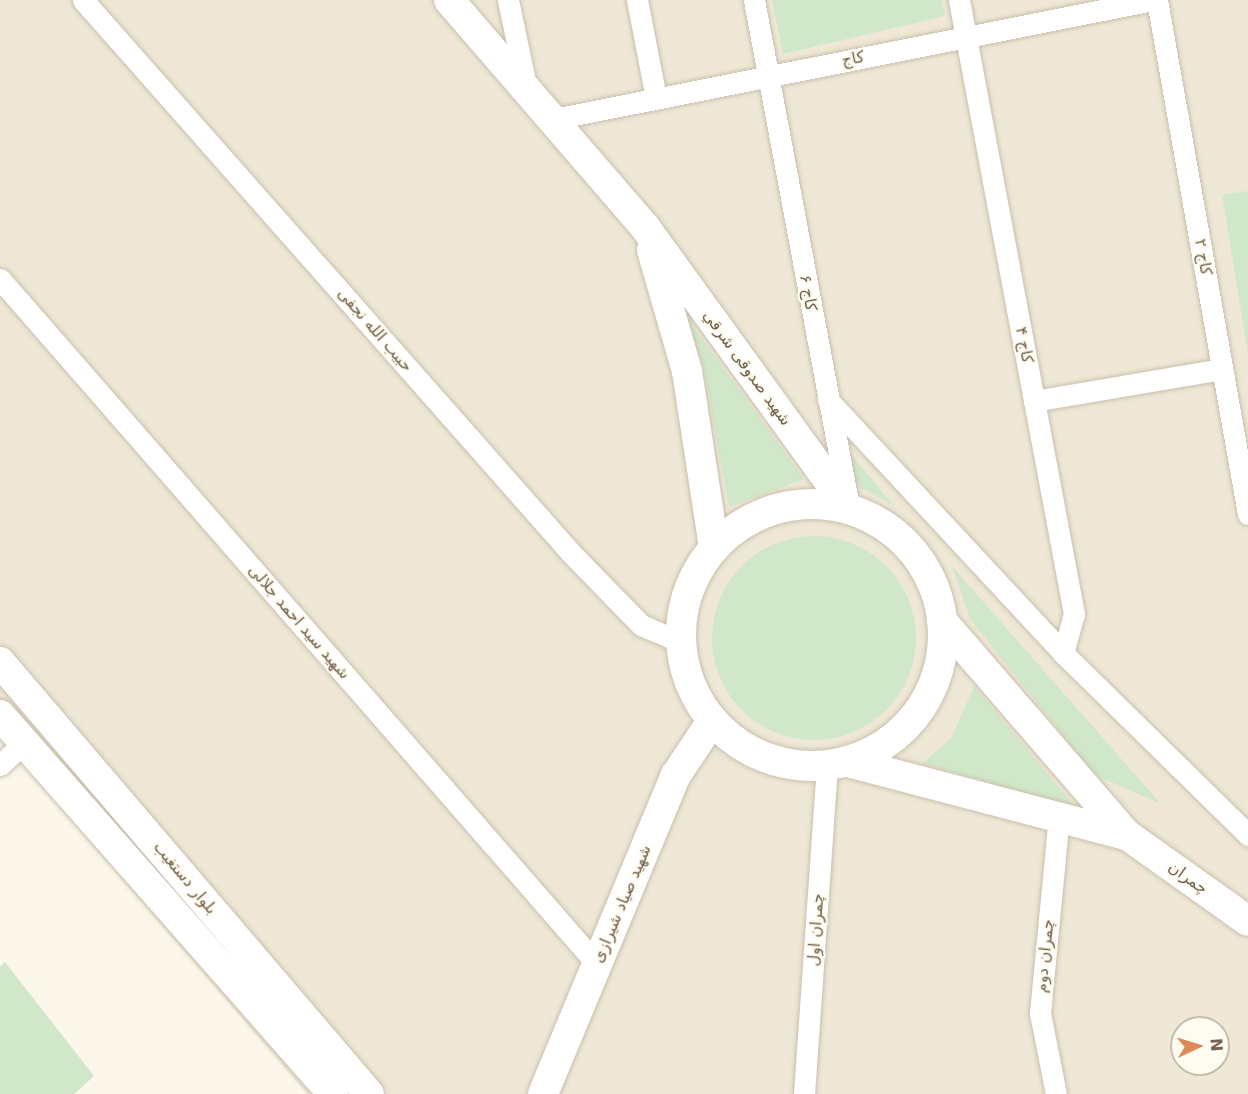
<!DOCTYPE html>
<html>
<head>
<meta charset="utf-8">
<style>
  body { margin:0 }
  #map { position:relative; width:1248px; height:1094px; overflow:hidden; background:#fbf7ea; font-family:"DejaVu Sans","Noto Naskh Arabic",sans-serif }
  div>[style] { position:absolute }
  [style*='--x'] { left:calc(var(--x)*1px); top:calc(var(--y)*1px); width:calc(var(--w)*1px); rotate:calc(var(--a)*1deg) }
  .residential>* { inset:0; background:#efe8d6 }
  .green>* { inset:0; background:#d0e8c9 }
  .round { border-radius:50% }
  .roads { filter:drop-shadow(0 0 2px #cabfad) drop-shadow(0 0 2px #cabfad) }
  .street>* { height:21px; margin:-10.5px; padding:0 10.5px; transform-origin:10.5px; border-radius:10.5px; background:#fff }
  .secondary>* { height:30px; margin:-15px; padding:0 15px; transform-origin:15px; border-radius:15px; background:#fff }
  .secondary>.ring { margin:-15px; padding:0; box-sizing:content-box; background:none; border:30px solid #fff; border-radius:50% }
  span { translate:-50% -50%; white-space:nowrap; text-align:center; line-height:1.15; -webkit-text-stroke:4.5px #fefbf0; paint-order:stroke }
  .street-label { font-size:16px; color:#74624f }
  .north { position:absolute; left:1170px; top:1016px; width:60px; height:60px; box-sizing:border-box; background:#fefbf0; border:2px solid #c7beb0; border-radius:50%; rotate:86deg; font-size:16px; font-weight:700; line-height:24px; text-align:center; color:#74624f }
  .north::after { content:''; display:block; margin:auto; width:21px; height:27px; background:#dc8b58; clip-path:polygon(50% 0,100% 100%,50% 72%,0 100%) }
</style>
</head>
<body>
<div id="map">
  <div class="residential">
    <i style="clip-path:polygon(evenodd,0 0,1248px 0,1248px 1094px,307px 1094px,0 737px,0 0,1182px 1028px,1218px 1028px,1218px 1064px,1182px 1064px,1182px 1028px)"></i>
  </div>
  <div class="green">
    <i style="clip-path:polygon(772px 0,941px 0,945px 16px,783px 54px)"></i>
    <i style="clip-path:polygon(1248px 191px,1248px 353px,1222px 195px)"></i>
    <i style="clip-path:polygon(687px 318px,804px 479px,729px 507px,703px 364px)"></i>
    <i style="clip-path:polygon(848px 451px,894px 506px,856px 485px)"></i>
    <i class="round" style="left:712px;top:536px;width:204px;height:204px"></i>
    <i style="clip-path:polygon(952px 566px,1161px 804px,1095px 775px,970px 619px)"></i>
    <i style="clip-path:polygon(974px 686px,1076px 808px,923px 763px,952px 737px)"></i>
    <i style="clip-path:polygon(5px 962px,94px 1076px,74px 1094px,0 1094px,0 967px)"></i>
  </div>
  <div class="roads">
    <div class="street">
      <i style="--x:83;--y:0;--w:738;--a:48.57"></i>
      <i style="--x:571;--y:553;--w:100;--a:45.8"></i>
      <i style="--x:641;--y:625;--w:43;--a:23"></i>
      <i style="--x:508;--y:0;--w:88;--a:78.2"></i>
      <i style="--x:637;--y:0;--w:100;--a:79"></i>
      <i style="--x:754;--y:0;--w:511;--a:79.39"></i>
      <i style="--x:959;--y:0;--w:625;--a:79.39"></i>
      <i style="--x:1074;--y:614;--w:41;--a:105.8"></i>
      <i style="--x:1157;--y:0;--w:522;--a:79.96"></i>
      <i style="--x:554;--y:119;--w:611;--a:-11.24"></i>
      <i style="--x:0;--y:279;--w:909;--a:48.93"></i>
      <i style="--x:828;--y:400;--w:345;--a:47.1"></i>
      <i style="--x:1063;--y:653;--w:260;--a:44.5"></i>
      <i style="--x:1034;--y:401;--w:191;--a:-9.7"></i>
      <i style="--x:0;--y:765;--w:33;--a:-43"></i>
      <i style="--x:804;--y:1094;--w:329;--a:-86"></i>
      <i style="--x:1056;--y:1094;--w:83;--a:-101.2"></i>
      <i style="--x:1040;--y:1013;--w:197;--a:-84.5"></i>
    </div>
    <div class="secondary">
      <i style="--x:449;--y:0;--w:300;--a:49.2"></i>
      <i style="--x:645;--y:227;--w:348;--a:54.1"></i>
      <i style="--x:652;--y:250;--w:126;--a:73.9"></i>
      <i style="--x:687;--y:371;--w:178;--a:81.3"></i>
      <i class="ring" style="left:681px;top:504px;width:232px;height:232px"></i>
      <i style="--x:942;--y:621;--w:283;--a:49.2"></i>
      <i style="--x:1127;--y:835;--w:148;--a:35.4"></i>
      <i style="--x:0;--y:662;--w:568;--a:49.5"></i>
      <i style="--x:0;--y:715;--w:505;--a:48.7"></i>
      <i style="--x:848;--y:762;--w:288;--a:14.7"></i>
      <i style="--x:543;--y:1094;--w:346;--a:-67.4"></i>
      <i style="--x:676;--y:775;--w:65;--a:-56.3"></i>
    </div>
  </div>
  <div class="street-label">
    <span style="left:853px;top:59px;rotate:-11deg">کاج</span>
    <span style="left:1203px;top:257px;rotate:80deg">کاج ۲</span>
    <span style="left:808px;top:293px;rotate:80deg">کاج ۶</span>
    <span style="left:375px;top:330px;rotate:49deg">حبیب الله نجفی</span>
    <span style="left:1024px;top:345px;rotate:79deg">کاج ۴</span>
    <span style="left:747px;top:368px;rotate:54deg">شهید صدوقی شرقي</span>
    <span style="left:299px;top:622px;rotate:49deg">شهید سید احمد جلالی</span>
    <span style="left:185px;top:878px;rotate:50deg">بلوار دستغیب</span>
    <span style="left:1188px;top:878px;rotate:36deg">چمران</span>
    <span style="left:622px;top:904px;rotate:-67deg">شهید صیاد شیرازی</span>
    <span style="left:816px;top:930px;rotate:-86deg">چمران اول</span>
    <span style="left:1045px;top:956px;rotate:-84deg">چمران دوم</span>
  </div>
  <div class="north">N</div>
</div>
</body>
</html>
